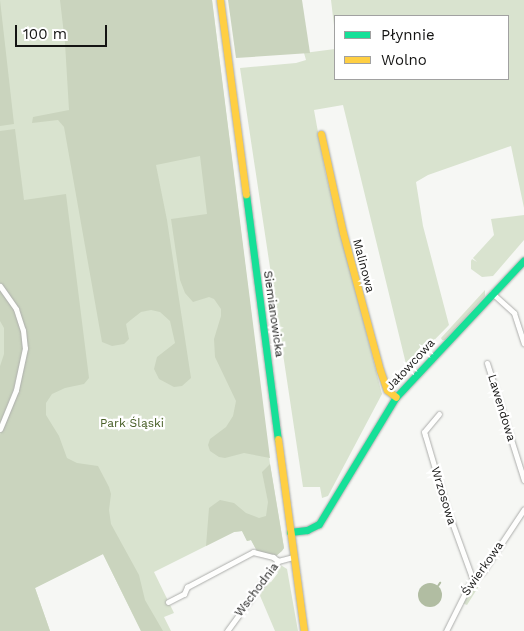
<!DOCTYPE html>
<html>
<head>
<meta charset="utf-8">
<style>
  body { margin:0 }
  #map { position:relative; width:524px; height:631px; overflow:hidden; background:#f6f7f4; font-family:"Work Sans",sans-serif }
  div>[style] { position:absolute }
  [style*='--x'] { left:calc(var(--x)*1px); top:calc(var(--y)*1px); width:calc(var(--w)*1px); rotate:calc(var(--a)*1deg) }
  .green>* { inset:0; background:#d9e3cf }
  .forest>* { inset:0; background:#cad4be }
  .water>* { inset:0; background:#b1bda2 }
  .round { border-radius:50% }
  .stream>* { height:2px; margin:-1px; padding:0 1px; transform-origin:1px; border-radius:1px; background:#b1bda2 }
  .roads { filter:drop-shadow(0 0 1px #acadab) drop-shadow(0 0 1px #acadab) }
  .street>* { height:5px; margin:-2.5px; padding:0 2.5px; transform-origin:2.5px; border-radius:2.5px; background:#fefefd }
  .fast>* { height:7px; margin:-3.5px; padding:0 3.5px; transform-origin:3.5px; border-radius:3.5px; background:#16e098 }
  .slow>* { height:7px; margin:-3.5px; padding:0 3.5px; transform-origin:3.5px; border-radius:3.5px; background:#ffcf43 }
  span { translate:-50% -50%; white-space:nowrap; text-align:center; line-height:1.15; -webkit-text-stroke:4.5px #fff; paint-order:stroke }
  .street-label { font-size:12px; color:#141413 }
  .park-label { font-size:12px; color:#485f27 }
  .legend { position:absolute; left:334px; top:15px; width:175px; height:65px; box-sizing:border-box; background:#fff; border:1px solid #a1a1a1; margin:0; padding:6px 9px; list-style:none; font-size:15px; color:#141413 }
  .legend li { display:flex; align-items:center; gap:10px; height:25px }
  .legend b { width:25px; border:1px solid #a1a1a1 }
  .scale { position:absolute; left:15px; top:25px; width:92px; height:22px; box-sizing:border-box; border:2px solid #141413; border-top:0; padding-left:6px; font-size:15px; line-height:18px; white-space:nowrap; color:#141413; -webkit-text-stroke:4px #fff; paint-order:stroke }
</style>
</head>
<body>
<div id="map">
  <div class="green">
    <i style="clip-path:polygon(0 0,212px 0,270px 464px,284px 548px,276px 556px,257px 551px,251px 540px,247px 541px,242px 531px,234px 532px,154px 572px,174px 613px,164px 617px,171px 631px,141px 631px,103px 554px,35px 588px,50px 631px,0 631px)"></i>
    <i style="clip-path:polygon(331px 0,524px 0,524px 208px,511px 146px,428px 175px,416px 182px,423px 226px,449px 325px,407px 368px,343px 105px,314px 110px,325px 171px,382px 394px,328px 496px,322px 498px,320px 487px,303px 487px,240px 68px,296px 63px,306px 60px,304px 53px,335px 49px,335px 79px,508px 79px,508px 16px,335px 16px,335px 34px)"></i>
    <i style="clip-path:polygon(524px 215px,524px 240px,493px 276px,482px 277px,471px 269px,471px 261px,472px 259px,477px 262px,473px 258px,494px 235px,491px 219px)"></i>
    <i style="clip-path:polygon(485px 290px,485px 296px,445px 340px,442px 340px,441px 338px)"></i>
    <i style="clip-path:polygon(279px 564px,287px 569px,298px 631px,275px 631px,258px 591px,267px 580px,271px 582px,278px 573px,275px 569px)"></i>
    <i style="clip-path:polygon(474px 583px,479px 586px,467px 605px,462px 603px)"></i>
  </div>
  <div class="forest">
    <i style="clip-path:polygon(0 0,14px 124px,0 126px)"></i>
    <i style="clip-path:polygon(60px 0,212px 0,270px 458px,244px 453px,225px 458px,219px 457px,210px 451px,208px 445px,210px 439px,226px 427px,233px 416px,236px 401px,215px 357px,214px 339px,221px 316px,221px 309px,214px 299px,209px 297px,193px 302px,185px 293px,180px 280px,171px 219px,207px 214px,200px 156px,156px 165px,167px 220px,191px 378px,182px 386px,174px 387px,159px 379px,154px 369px,157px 357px,175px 343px,170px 321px,160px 312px,151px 310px,141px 312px,132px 319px,126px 324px,129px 339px,124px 344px,112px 346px,102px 342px,64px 127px,58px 120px,32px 123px,33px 117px,69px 110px,65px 43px)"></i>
    <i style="clip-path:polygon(228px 0,302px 0,310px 53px,236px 58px)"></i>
    <i style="clip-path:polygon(15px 129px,24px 200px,66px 194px,89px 378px,84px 384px,65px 388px,52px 394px,46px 403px,46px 415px,59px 436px,67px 458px,77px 463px,98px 466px,109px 487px,111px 494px,109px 510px,111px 524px,139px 575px,145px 600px,163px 631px,141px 631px,103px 554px,35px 588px,50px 631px,0 631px,0 435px,18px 390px,27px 348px,17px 309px,0 283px,0 131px)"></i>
    <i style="clip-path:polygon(0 289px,15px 310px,21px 330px,23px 349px,13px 391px,0 423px,0 366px,4px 354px,4px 328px,0 321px)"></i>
    <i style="clip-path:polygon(270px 464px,284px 548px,282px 551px,276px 556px,257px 551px,251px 540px,247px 541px,242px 531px,234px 532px,206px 546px,209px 508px,220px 500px,234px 503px,246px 513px,259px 518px,266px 516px,268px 502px,262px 472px)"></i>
  </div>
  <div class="water">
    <i class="round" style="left:418px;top:583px;width:24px;height:24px"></i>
  </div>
  <div class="stream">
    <i style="--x:438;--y:586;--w:4;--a:-56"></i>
  </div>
  <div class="roads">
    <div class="street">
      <i style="--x:0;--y:286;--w:28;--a:55"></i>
      <i style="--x:16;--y:309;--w:22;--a:72"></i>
      <i style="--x:23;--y:330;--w:18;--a:84"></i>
      <i style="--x:25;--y:348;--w:43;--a:102.1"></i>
      <i style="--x:16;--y:390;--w:42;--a:112.3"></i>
      <i style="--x:492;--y:293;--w:30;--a:42"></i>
      <i style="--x:514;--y:313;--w:32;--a:72"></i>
      <i style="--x:487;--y:363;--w:123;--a:72.5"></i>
      <i style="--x:439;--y:414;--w:23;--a:130"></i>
      <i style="--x:424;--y:432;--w:3;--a:72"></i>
      <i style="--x:425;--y:435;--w:74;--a:73.5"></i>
      <i style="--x:446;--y:506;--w:79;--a:70"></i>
      <i style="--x:168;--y:602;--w:18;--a:-27"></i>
      <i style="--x:184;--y:594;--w:8;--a:-67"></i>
      <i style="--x:187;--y:587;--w:75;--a:-27.9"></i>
      <i style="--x:253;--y:552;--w:21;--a:14"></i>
      <i style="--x:273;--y:557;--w:6;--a:39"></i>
      <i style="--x:227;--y:631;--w:87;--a:-53.9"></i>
      <i style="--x:278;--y:561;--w:16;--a:-15"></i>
      <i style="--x:446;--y:631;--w:51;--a:-63.4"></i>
      <i style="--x:469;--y:585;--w:20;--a:-45"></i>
      <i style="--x:483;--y:571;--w:74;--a:-56.5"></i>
    </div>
    <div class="fast">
      <i style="--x:246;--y:194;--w:247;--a:82.6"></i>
      <i style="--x:290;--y:532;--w:17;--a:-7"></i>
      <i style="--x:307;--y:530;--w:13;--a:-27"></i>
      <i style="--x:319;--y:524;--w:149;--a:-58.8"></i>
      <i style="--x:396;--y:397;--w:187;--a:-46.9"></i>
    </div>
    <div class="slow">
      <i style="--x:220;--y:0;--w:196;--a:82.4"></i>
      <i style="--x:321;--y:134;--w:101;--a:77.5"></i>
      <i style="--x:343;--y:233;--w:142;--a:74.9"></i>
      <i style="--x:380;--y:370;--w:21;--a:71"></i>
      <i style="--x:387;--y:390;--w:11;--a:38"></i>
      <i style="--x:278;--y:439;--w:194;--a:82.3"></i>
    </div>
  </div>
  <div class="street-label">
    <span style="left:363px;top:266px;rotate:75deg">Malinowa</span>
    <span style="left:273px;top:314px;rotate:82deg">Siemianowicka</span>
    <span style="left:411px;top:365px;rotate:-47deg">Jałowcowa</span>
    <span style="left:501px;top:408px;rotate:73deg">Lawendowa</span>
    <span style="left:443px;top:496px;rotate:73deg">Wrzosowa</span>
    <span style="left:483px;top:569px;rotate:-55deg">Świerkowa</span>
    <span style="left:257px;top:590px;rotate:-53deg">Wschodnia</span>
  </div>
  <div class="park-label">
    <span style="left:132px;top:424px">Park Śląski</span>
  </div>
  <ul class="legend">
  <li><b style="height:6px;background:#16e098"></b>Płynnie</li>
  <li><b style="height:6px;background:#ffcf43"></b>Wolno</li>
  </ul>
  <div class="scale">100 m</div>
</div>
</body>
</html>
